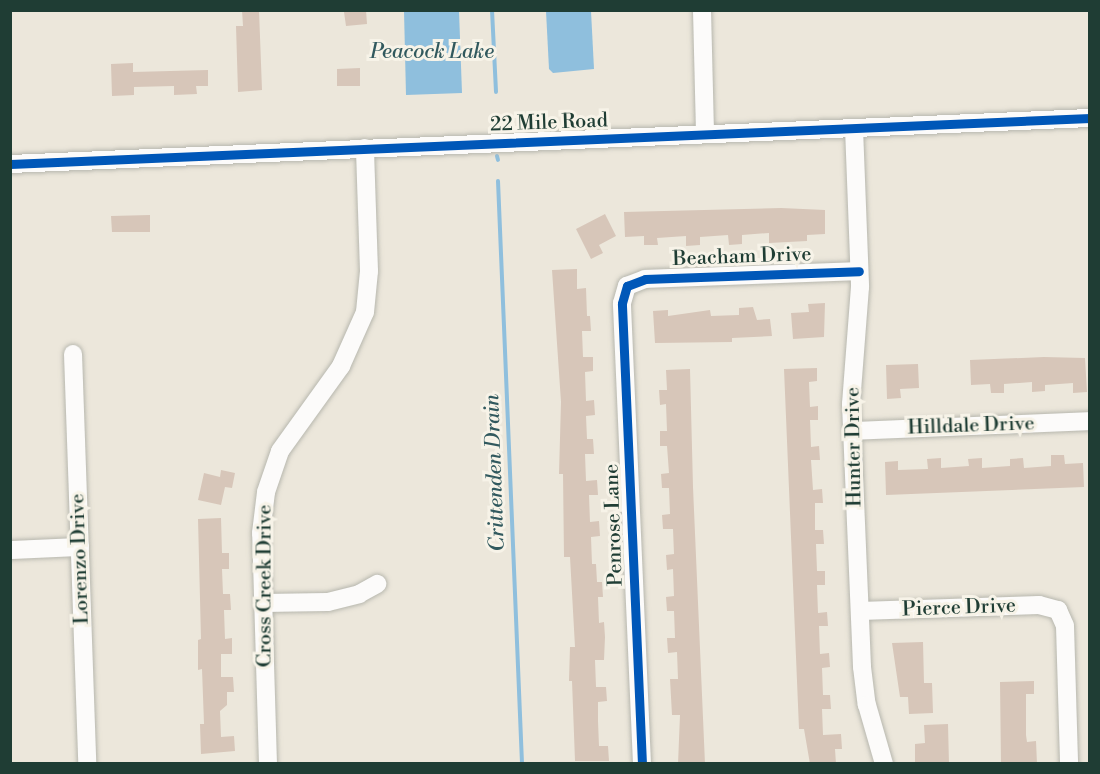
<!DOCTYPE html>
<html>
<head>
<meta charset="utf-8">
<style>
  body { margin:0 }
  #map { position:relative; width:1100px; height:774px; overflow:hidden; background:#ece7db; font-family:"Libre Bodoni",serif }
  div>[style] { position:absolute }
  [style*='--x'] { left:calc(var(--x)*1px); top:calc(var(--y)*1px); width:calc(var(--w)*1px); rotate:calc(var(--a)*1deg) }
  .water>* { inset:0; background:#8fbfdd }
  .stream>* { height:4px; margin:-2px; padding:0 2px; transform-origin:2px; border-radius:2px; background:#8fbfdd }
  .building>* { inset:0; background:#d7c6b9 }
  .roads { filter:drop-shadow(0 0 2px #b7b7ae) drop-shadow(0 0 2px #b7b7ae) }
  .minor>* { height:18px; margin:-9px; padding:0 9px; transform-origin:9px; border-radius:9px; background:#fcfbfa }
  .cycleway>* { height:9px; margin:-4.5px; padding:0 4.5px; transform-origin:4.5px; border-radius:4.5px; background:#0057b8 }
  span { translate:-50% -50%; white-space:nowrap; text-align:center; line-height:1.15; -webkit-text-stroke:6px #f7f3e8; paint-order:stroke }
  .street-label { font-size:20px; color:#1f3d34 }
  .water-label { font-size:21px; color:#31595e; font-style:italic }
  .frame { position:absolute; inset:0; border:12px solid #1f3d34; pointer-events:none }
</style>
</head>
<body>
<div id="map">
  <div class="water">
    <i style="clip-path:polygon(404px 11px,459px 11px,462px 93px,406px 95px)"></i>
    <i style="clip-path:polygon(546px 11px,591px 11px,594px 69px,553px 73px,549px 69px)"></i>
  </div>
  <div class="stream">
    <i style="--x:492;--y:10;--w:82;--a:87.2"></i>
    <i style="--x:497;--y:121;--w:9;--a:90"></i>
    <i style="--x:497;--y:156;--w:4;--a:76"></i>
    <i style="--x:498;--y:181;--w:583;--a:87.64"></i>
  </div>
  <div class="building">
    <i style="clip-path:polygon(242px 10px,259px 10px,262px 90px,238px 92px,236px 26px,243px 26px)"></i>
    <i style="clip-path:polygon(356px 10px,366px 10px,367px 24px,346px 26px,344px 12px)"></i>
    <i style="clip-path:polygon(133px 63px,133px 72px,208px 70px,208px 86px,196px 86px,197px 94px,174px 95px,174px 86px,134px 87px,134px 95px,112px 96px,111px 64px)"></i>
    <i style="clip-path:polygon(360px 68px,360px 86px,337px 86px,337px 69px)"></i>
    <i style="clip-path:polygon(781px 208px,825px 210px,825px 234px,807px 235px,807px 241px,769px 243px,769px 233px,742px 235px,742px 244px,729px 245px,728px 235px,700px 237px,700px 245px,686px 246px,686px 236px,657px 238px,658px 245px,644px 245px,644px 236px,625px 237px,624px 212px)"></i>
    <i style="clip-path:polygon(605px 214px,616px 236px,599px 245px,603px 253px,591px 259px,576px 229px)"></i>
    <i style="clip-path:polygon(150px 215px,150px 232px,112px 232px,111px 216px)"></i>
    <i style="clip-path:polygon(577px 269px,577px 289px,586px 288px,587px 316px,590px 316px,591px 331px,582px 331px,583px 357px,593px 357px,593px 371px,585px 372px,586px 401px,594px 400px,595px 415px,586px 416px,587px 439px,593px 439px,594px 454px,585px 454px,586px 481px,597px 480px,598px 495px,589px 495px,590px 522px,599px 521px,600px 536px,591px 537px,592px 564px,596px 564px,597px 582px,602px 582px,603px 597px,598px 597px,599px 623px,604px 622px,605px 637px,604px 660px,595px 660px,596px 687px,606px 687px,607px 701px,598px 702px,598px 721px,599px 746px,608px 746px,609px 761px,575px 761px,572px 681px,569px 681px,570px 647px,575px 647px,570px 557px,564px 557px,563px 474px,559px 474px,561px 402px,552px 270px)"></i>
    <i style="clip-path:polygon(825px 303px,824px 337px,793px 339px,791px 313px,809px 312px,808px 304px)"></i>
    <i style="clip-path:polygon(753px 307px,757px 320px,770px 319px,772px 336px,732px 338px,732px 342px,655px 343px,653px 311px,668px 310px,668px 316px,710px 310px,711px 316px,739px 315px,739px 308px)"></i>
    <i style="clip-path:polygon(1044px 357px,1085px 358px,1087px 392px,1073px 393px,1073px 383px,1045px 385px,1045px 391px,1032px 392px,1032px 382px,1004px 384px,1004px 393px,991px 393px,990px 384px,971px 385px,970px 360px)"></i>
    <i style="clip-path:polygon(918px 364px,919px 388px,900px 389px,901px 398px,887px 399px,886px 365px)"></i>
    <i style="clip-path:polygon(817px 368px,817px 381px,809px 382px,810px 407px,818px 406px,818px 420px,810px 420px,811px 447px,819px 446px,820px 460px,811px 460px,813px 490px,822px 489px,823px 503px,815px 503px,815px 530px,823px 530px,824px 544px,816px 544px,817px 571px,825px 571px,825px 585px,817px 585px,818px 613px,827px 612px,828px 626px,819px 626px,820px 654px,829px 653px,830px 667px,822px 668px,823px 695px,830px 695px,831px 709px,822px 709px,823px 735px,841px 734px,842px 749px,835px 749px,836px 764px,810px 764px,804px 729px,799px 729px,784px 369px)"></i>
    <i style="clip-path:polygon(690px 369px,693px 487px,705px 764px,678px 764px,680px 715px,672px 715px,670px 679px,678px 679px,677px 652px,668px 653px,667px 638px,675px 638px,674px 611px,667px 611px,666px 597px,674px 596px,673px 569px,667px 570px,666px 555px,674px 554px,673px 529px,663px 529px,662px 515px,670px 514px,669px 488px,662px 488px,661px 474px,669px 473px,667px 446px,660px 446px,660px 431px,667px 431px,666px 404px,660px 405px,659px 390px,667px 390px,666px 370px)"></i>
    <i style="clip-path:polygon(1051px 455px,1064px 455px,1065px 464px,1083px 463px,1084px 487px,886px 495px,885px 462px,898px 461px,898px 470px,928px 469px,927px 459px,941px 458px,941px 468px,969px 466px,968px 459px,982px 458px,982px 468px,1010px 466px,1010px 459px,1023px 458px,1024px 468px,1051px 466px)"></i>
    <i style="clip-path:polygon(221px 470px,235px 473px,232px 488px,225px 487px,221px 505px,198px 500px,204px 473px,220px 477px)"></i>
    <i style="clip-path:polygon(221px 518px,222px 553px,229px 553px,229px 569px,222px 569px,223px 594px,230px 594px,231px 610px,224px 610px,225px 639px,232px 638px,232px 654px,221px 654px,221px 677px,233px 677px,234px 692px,227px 692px,227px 705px,220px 711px,221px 737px,234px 736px,235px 751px,201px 754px,200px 724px,204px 724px,202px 669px,198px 670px,198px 640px,201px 639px,198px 519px)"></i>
    <i style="clip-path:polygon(923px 642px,924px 683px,932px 683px,933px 713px,909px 714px,908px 697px,900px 697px,892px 643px)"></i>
    <i style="clip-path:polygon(1034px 681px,1034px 694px,1026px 694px,1026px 735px,1027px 742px,1036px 741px,1037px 764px,1001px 764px,1000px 682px)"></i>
    <i style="clip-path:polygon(948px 724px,949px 764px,915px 764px,915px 744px,925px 743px,924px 725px)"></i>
  </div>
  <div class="roads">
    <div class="minor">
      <i style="--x:702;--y:10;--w:124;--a:88.6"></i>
      <i style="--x:854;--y:128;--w:159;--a:87.8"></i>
      <i style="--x:860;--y:287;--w:117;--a:94.4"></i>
      <i style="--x:851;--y:404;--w:263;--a:87.6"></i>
      <i style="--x:862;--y:667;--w:38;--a:83"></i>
      <i style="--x:867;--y:705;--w:61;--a:73.9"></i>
      <i style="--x:10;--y:164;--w:1081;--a:-2.44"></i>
      <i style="--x:73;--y:354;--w:410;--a:88"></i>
      <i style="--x:852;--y:431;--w:238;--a:-2.4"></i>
      <i style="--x:10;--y:550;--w:70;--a:-2.5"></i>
      <i style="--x:263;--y:603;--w:65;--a:-0.9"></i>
      <i style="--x:328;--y:602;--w:32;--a:-14"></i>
      <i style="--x:359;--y:594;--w:21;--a:-29"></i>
      <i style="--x:860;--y:611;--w:179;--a:-1.9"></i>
      <i style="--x:1039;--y:605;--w:20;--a:15"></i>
      <i style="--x:1058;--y:610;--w:17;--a:66"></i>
      <i style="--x:1065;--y:626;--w:138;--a:88.3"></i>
      <i style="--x:268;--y:764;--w:231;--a:-91.7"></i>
      <i style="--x:261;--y:533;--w:41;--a:-83"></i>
      <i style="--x:266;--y:492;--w:43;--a:-71.1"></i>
      <i style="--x:280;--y:451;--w:105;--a:-54.3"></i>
      <i style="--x:341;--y:366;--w:59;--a:-66"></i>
      <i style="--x:365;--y:312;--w:41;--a:-84.4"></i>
      <i style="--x:369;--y:271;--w:123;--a:-91.9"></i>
      <i style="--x:642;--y:764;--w:461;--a:-92.5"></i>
      <i style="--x:622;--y:303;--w:18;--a:-74"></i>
      <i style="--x:627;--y:286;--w:19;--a:-21"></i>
      <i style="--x:645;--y:279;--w:214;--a:-2.1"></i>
    </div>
  </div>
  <div class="cycleway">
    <i style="--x:10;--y:164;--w:1081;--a:-2.44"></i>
    <i style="--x:642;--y:764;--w:461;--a:-92.5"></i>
    <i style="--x:622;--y:303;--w:18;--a:-74"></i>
    <i style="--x:627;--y:286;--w:19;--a:-21"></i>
    <i style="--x:645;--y:279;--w:214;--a:-2.1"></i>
  </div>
  <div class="street-label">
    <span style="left:549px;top:123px;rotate:-2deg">22 Mile Road</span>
    <span style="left:742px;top:257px;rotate:-2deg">Beacham Drive</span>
    <span style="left:971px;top:426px;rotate:-2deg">Hilldale Drive</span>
    <span style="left:854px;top:447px;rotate:-91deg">Hunter Drive</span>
    <span style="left:614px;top:525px;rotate:-92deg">Penrose Lane</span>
    <span style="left:80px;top:559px;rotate:-92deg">Lorenzo Drive</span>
    <span style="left:265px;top:586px;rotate:-90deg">Cross Creek Drive</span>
    <span style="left:959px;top:608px;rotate:-2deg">Pierce Drive</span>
  </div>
  <div class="water-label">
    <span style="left:432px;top:52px">Peacock Lake</span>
    <span style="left:495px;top:473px;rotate:-92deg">Crittenden Drain</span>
  </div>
  <div class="frame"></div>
</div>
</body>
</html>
